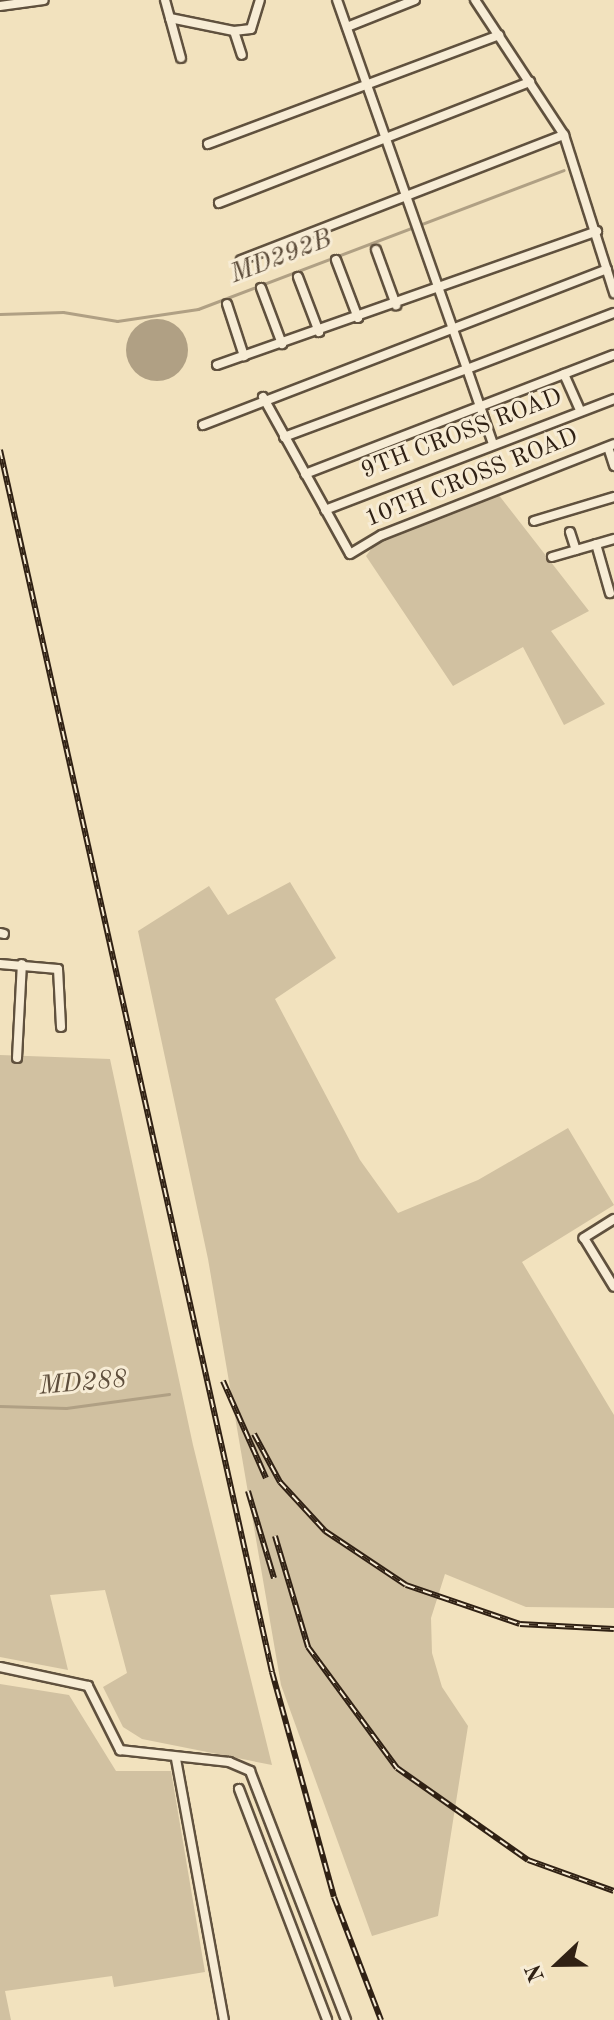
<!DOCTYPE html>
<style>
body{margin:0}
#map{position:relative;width:614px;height:2020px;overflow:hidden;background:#f2e2be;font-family:"Old Standard TT",serif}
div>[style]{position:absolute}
.green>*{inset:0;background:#d1c1a1}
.water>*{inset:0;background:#b0a084}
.round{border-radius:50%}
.stream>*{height:3px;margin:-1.5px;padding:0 1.5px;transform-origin:1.5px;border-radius:1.5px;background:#b0a084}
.roads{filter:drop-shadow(2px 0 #60513e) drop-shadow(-2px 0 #60513e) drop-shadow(0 2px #60513e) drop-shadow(0 -2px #60513e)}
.minor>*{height:8px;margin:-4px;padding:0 4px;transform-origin:4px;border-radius:4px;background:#f7ecd5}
.rail>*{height:6px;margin-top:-3px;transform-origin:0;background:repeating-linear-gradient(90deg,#f7ecd5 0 9px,#302114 0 18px);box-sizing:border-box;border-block:2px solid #302114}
span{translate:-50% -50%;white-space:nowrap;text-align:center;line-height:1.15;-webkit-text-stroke:6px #f7ecd5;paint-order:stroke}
.street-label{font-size:24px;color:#302114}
.water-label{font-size:26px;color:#5d4d3b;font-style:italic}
.north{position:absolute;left:518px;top:1924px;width:80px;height:80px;-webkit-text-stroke:6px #f7ecd5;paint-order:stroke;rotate:248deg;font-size:22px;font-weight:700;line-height:32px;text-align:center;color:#302114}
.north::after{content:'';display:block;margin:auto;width:28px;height:36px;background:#302114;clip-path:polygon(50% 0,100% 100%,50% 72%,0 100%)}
</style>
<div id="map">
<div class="green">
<i style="clip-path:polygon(498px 494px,589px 611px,551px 631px,605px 704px,564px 725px,523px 647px,453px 686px,366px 556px,377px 541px)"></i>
<i style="clip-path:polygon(290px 882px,336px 958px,275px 999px,360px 1160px,398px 1213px,478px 1180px,568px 1128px,614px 1205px,522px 1262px,614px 1415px,614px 1608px,526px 1607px,445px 1574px,431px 1618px,432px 1653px,442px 1687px,468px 1726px,438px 1916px,372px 1936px,281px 1685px,208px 1259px,138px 931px,209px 886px,228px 915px)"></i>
<i style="clip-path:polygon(0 1055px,110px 1059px,193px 1445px,272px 1765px,142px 1739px,123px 1727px,103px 1687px,127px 1673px,105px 1590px,50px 1595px,68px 1670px,0 1657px)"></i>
<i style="clip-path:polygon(0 1684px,69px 1695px,116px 1771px,171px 1771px,205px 1972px,114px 1987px,112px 1976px,5px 1991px,11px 2020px,0 2020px)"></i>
</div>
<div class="water">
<i class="round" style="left:126px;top:319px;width:62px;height:62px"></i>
</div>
<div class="stream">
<i style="left:0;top:314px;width:63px;rotate:-1.8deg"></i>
<i style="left:63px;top:312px;width:55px;rotate:9.5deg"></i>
<i style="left:117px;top:321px;width:82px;rotate:-8.4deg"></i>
<i style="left:198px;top:309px;width:391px;rotate:-20.8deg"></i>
<i style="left:0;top:1406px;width:66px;rotate:1.7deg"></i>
<i style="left:66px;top:1408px;width:104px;rotate:-7.7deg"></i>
</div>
<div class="roads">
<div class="minor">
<i style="left:165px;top:0;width:60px;rotate:74.6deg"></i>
<i style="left:475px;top:0;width:162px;rotate:56.6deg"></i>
<i style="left:564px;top:135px;width:166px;rotate:72.4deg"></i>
<i style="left:0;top:6px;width:44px;rotate:-7.8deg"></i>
<i style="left:170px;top:18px;width:65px;rotate:11.5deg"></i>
<i style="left:234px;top:31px;width:25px;rotate:72deg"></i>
<i style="left:347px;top:27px;width:73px;rotate:-21.7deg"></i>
<i style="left:234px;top:31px;width:17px;rotate:-7deg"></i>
<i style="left:251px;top:29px;width:30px;rotate:-73deg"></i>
<i style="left:208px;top:144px;width:311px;rotate:-20.5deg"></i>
<i style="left:219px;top:203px;width:334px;rotate:-21.3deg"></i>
<i style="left:376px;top:250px;width:59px;rotate:70deg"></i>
<i style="left:241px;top:260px;width:346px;rotate:-21.2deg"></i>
<i style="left:336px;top:260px;width:62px;rotate:69.2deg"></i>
<i style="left:298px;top:277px;width:59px;rotate:69.1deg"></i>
<i style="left:261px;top:288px;width:60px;rotate:69.4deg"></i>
<i style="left:227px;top:304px;width:55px;rotate:71.9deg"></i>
<i style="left:217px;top:365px;width:403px;rotate:-19.4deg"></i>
<i style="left:564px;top:374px;width:39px;rotate:66deg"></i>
<i style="left:263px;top:397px;width:179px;rotate:61deg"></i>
<i style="left:350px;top:554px;width:37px;rotate:-31deg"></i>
<i style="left:382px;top:535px;width:249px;rotate:-21.4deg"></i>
<i style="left:203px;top:425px;width:433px;rotate:-21.1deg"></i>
<i style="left:284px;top:437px;width:195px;rotate:-20.4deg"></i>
<i style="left:467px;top:369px;width:391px;rotate:-109.4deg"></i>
<i style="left:493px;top:444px;width:79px;rotate:-109.1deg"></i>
<i style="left:467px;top:369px;width:157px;rotate:-20.9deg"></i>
<i style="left:608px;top:447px;width:20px;rotate:72deg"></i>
<i style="left:305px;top:474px;width:331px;rotate:-21.1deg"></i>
<i style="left:325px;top:510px;width:310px;rotate:-21deg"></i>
<i style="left:534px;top:521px;width:84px;rotate:-16.7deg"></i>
<i style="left:570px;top:532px;width:19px;rotate:72deg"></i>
<i style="left:596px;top:544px;width:51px;rotate:74.1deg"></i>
<i style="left:552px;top:557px;width:65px;rotate:-16.2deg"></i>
<i style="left:0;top:933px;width:4px;rotate:14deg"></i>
<i style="left:0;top:964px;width:58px;rotate:4.9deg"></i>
<i style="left:58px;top:969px;width:58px;rotate:87deg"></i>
<i style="left:17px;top:1058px;width:94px;rotate:-87deg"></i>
<i style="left:614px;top:1219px;width:36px;rotate:148deg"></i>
<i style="left:584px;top:1238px;width:57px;rotate:58.5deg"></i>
<i style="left:0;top:1667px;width:90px;rotate:12.2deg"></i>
<i style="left:88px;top:1686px;width:72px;rotate:63.4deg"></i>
<i style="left:120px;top:1750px;width:110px;rotate:6.3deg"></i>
<i style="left:229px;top:1762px;width:23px;rotate:23deg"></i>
<i style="left:250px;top:1771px;width:267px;rotate:68.9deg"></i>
<i style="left:176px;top:1759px;width:265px;rotate:79.6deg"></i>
<i style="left:239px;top:1789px;width:247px;rotate:69.1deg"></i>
</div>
</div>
<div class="rail">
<i style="left:0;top:450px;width:1252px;rotate:77.45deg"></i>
<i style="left:272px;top:1672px;width:233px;rotate:74.6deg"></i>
<i style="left:334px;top:1897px;width:132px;rotate:69.1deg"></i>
<i style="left:223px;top:1381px;width:106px;rotate:66.1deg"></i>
<i style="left:254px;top:1434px;width:55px;rotate:61.6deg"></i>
<i style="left:280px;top:1482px;width:67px;rotate:47.4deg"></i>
<i style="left:325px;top:1531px;width:97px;rotate:33.7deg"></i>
<i style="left:406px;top:1585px;width:120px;rotate:18.9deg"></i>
<i style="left:520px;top:1624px;width:94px;rotate:3deg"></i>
<i style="left:248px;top:1491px;width:91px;rotate:73.4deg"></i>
<i style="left:275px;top:1536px;width:116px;rotate:73.4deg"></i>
<i style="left:308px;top:1647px;width:150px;rotate:53.7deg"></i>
<i style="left:397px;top:1768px;width:160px;rotate:35.1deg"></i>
<i style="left:528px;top:1860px;width:91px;rotate:19.8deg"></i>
</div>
<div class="street-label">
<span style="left:462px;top:435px;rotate:-21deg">9TH CROSS ROAD</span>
<span style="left:472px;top:479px;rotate:-22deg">10TH CROSS ROAD</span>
</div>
<div class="water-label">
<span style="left:281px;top:258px;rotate:-21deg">MD292B</span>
<span style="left:83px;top:1384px;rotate:-5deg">MD288</span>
</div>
<div class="north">N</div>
</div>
